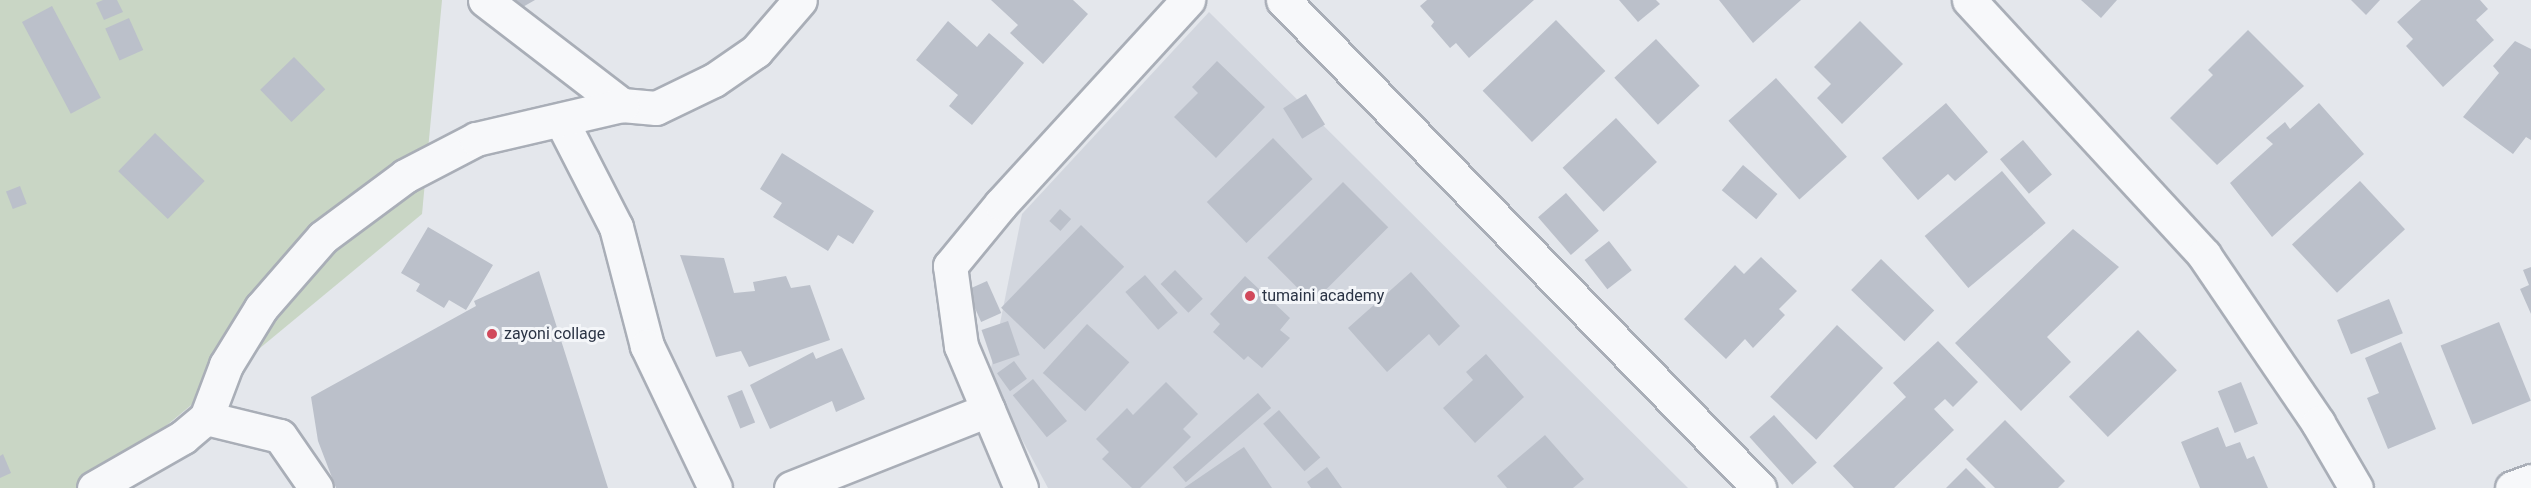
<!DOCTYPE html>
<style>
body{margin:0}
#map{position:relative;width:2531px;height:488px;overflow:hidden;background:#e4e7ec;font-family:Roboto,sans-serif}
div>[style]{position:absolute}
.built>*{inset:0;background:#d2d6de}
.green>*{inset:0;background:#c9d6c5}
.building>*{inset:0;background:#bbc0ca;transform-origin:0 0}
.roads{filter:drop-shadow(2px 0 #a9aeb7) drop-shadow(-2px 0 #a9aeb7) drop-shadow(0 2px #a9aeb7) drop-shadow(0 -2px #a9aeb7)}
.minor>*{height:33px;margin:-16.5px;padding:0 16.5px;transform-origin:16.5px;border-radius:16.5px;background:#f7f8fa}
.dots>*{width:16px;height:16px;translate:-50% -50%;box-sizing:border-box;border:3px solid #f4f6f9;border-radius:50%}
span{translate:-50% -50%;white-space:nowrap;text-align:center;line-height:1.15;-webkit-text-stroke:6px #f4f6f9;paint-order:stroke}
.poi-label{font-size:16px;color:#2b3445}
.left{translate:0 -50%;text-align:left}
</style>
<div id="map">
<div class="built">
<i style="clip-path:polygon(1209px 12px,1688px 488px,1048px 488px,989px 378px,1022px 214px)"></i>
</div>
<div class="green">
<i style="clip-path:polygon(0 0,442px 0,422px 214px,91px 488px,0 488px)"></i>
</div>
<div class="building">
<i style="clip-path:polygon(103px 0,117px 0,123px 12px,104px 20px,96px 3px)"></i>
<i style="clip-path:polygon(507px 0,535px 0,514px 12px)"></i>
<i style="clip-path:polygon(991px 0,1073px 0,1088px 14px,1043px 64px,1010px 33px,1018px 25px)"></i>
<i style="clip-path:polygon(1427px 0,1534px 0,1469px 58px,1456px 43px,1450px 48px,1431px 26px,1434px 22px,1420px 6px)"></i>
<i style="clip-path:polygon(1619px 0,1656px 0,1660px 4px,1638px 22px)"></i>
<i style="clip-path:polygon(1719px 0,1801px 0,1753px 43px)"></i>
<i style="clip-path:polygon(2081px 0,2117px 0,2101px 18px)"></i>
<i style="clip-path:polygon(2351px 0,2380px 0,2366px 15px)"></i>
<i style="clip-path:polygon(2421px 0,2480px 0,2488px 9px,2476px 20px,2494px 40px,2443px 87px,2406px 46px,2413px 39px,2397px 22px)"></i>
<i style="left:52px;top:6px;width:104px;height:34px;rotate:62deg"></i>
<i style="left:129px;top:18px;width:35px;height:26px;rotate:66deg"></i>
<i style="left:1556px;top:20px;width:71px;height:102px;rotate:46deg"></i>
<i style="clip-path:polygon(948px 21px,977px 47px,989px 33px,1024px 63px,972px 125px,949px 106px,958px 95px,916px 60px)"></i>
<i style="clip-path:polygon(1860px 21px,1903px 64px,1842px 124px,1817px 98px,1831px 84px,1814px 67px)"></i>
<i style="clip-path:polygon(2248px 30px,2304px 86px,2217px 165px,2170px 118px,2213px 75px,2208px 70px)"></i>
<i style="left:1656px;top:39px;width:64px;height:57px;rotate:47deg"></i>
<i style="clip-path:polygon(2515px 41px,2531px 49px,2531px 140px,2526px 137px,2513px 154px,2463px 117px,2499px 73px,2493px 66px)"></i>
<i style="left:294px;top:57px;width:45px;height:47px;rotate:46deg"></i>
<i style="clip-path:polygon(1217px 61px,1265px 107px,1216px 158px,1174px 117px,1198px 93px,1192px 87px)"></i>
<i style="left:1776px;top:78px;width:106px;height:64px;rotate:48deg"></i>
<i style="left:1306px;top:94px;width:36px;height:27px;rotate:58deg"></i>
<i style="clip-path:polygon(1946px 103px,1988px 152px,1955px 181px,1948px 174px,1918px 200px,1882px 158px)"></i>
<i style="clip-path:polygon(2319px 103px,2364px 154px,2272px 237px,2230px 183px,2273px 144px,2266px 138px,2285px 122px,2290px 129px)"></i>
<i style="left:1616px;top:118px;width:60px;height:73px;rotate:47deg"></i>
<i style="left:155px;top:133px;width:69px;height:53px;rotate:44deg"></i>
<i style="left:1273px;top:138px;width:57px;height:92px;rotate:46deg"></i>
<i style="left:2023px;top:140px;width:45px;height:30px;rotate:50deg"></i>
<i style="clip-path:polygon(782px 153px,874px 211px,853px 244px,838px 235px,828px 251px,773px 217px,782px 203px,760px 189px)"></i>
<i style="left:1743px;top:165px;width:45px;height:33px;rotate:40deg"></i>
<i style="left:2002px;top:171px;width:68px;height:101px;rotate:50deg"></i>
<i style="left:2360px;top:181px;width:66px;height:93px;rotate:47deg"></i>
<i style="left:1343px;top:182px;width:64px;height:107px;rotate:45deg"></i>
<i style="left:20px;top:186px;width:19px;height:15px;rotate:69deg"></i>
<i style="left:1566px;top:193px;width:50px;height:37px;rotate:49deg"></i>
<i style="left:1060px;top:209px;width:15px;height:16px;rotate:42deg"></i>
<i style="left:1081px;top:225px;width:60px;height:115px;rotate:44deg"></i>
<i style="clip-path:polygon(428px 227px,493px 265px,466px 310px,449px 300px,444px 308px,416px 291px,420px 284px,401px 273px)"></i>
<i style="clip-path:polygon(2073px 229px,2119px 267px,2047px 337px,2071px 362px,2021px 411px,1955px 343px)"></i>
<i style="left:1609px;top:241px;width:37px;height:31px;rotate:52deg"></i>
<i style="clip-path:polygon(680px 255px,724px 258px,734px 293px,755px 291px,753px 282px,786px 276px,791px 288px,810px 285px,830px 340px,749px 367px,741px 351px,716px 357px)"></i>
<i style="clip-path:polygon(1761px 257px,1797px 291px,1779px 309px,1785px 315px,1753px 348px,1745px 339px,1726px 359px,1684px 319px,1735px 265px,1744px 274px)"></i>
<i style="left:1881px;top:259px;width:74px;height:43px;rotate:44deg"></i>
<i style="clip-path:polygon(2531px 267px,2531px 314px,2520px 289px,2529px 285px,2523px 270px)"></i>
<i style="left:1175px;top:270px;width:40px;height:20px;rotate:46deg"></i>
<i style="clip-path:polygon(539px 271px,608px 488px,336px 488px,318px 441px,311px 397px,476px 306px,474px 301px)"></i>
<i style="clip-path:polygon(1411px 272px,1460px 326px,1439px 346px,1429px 334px,1387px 372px,1348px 328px)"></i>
<i style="left:1145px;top:275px;width:50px;height:26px;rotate:49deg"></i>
<i style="clip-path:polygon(1245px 276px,1290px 318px,1280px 330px,1290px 338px,1262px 368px,1248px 356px,1244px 360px,1213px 332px,1220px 324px,1210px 314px)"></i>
<i style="left:987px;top:281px;width:35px;height:22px;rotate:66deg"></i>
<i style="left:2389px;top:299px;width:37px;height:56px;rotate:68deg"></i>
<i style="left:1008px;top:321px;width:36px;height:28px;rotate:71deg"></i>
<i style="left:2499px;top:322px;width:85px;height:63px;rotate:68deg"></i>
<i style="left:1087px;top:324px;width:57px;height:66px;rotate:42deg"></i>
<i style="left:1837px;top:325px;width:63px;height:98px;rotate:43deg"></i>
<i style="left:2138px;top:330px;width:56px;height:96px;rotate:46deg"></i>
<i style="clip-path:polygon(1938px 341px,1978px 382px,1953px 407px,1945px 399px,1934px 409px,1954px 430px,1894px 488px,1854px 488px,1833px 466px,1906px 397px,1893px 383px)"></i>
<i style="clip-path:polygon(2401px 342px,2436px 429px,2388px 449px,2367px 398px,2379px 393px,2365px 358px)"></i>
<i style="clip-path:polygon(842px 348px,865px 399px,836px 412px,832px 401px,770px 429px,750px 385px,813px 352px,816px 359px)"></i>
<i style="clip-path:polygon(1486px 354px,1524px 397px,1475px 443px,1443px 408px,1473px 380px,1466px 372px)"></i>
<i style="left:1014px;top:361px;width:22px;height:21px;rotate:54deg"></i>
<i style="left:1033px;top:379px;width:54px;height:26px;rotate:51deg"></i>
<i style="clip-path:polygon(1166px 382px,1198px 414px,1183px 429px,1191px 437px,1140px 488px,1132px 488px,1102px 459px,1109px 452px,1096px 439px,1127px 408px,1133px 415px)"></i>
<i style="left:2241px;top:382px;width:45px;height:25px;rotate:68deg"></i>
<i style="left:742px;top:390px;width:35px;height:16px;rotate:68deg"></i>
<i style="left:1258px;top:393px;width:20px;height:113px;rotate:49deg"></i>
<i style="left:1279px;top:410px;width:63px;height:21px;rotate:49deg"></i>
<i style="left:1774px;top:415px;width:64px;height:33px;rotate:48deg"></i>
<i style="clip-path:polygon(2005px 420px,2065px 481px,2058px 488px,1995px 488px,1966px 459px)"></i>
<i style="clip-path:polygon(2218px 427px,2226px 447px,2240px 442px,2247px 459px,2254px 456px,2268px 488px,2200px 488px,2181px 442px)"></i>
<i style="clip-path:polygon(1545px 435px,1584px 479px,1573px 488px,1507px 488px,1497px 476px)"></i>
<i style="clip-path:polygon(1244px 447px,1272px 488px,1184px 488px)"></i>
<i style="clip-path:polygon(3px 454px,11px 473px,0 478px,0 456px)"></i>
<i style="clip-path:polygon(1327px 467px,1342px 488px,1311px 488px,1307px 482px)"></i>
<i style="clip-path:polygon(1966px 468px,1986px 488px,1946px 488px)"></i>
</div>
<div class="roads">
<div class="minor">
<i style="left:485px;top:0;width:173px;rotate:37.5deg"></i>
<i style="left:622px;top:105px;width:34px;rotate:5deg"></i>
<i style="left:656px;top:108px;width:64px;rotate:-25.8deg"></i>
<i style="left:714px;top:80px;width:51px;rotate:-34.6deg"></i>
<i style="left:756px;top:51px;width:67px;rotate:-49.2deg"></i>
<i style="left:1283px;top:0;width:682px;rotate:45.71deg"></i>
<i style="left:1969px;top:0;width:347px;rotate:47.3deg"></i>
<i style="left:2204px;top:255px;width:203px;rotate:55.8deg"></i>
<i style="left:2318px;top:423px;width:75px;rotate:59.7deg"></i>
<i style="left:561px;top:120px;width:120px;rotate:62.8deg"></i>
<i style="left:616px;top:227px;width:123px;rotate:75.4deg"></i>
<i style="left:647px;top:346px;width:157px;rotate:64.4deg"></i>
<i style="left:206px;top:418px;width:76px;rotate:13.7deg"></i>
<i style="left:280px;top:436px;width:63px;rotate:55.3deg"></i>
<i style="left:94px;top:488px;width:103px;rotate:-29.8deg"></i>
<i style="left:183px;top:437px;width:30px;rotate:-40deg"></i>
<i style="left:206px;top:418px;width:57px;rotate:-69.3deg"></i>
<i style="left:226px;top:365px;width:67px;rotate:-58.4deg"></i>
<i style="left:261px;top:308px;width:94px;rotate:-48.9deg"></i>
<i style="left:323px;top:237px;width:102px;rotate:-36.6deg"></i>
<i style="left:405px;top:176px;width:80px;rotate:-27.5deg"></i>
<i style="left:476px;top:139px;width:150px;rotate:-13.1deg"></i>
<i style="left:791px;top:488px;width:212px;rotate:-21.6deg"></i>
<i style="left:1021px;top:488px;width:154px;rotate:-112.9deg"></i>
<i style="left:961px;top:346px;width:81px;rotate:-97.8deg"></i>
<i style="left:950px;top:266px;width:80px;rotate:-50.6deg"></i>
<i style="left:1001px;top:204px;width:277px;rotate:-47.5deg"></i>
<i style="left:2512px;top:488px;width:20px;rotate:-20deg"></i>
</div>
</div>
<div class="dots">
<i style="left:1250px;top:296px;background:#d1495b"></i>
<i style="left:492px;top:334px;background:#d1495b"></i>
</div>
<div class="poi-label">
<span class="left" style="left:1262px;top:296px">tumaini academy</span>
<span class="left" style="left:504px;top:334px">zayoni collage</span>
</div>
</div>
